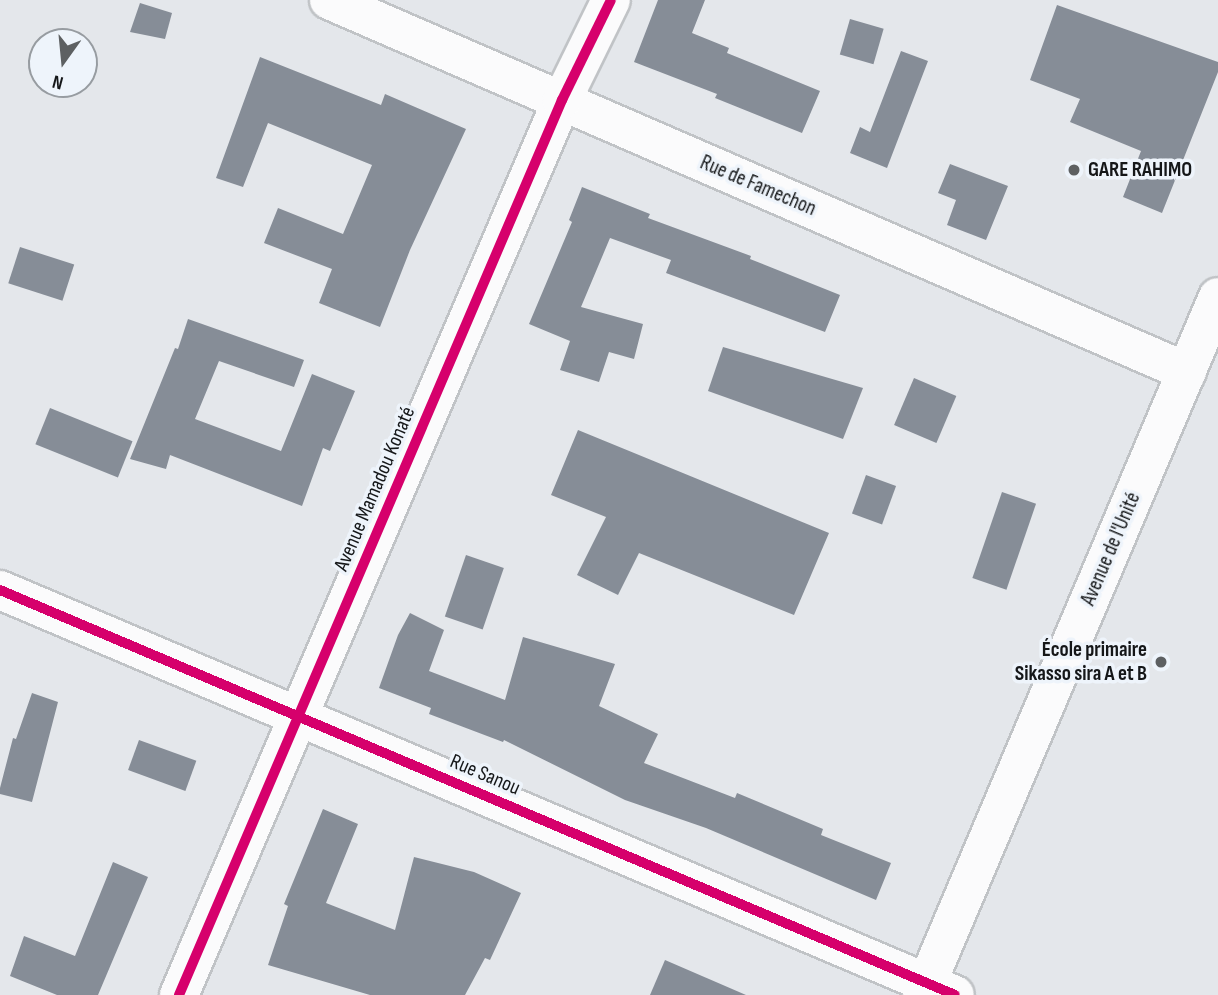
<!DOCTYPE html>
<meta charset="utf-8">
<style>
body{margin:0}
#map{position:relative;width:1218px;height:995px;overflow:hidden;background:#e4e7eb;font-family:"Sofia Sans Condensed",sans-serif}
div>[style]{position:absolute}
.building>*{inset:0;background:#868d97;transform-origin:0 0}
.roads{filter:drop-shadow(2px 0 #c0c3c6) drop-shadow(-2px 0 #c0c3c6) drop-shadow(0 2px #c0c3c6) drop-shadow(0 -2px #c0c3c6)}
.street>*{height:38px;margin:-19px;padding:0 19px;transform-origin:19px;border-radius:19px;background:#fbfbfc}
.secondary>*{height:38px;margin:-19px;padding:0 19px;transform-origin:19px;border-radius:19px;background:#fbfbfc}
.cycleway>*{height:10px;margin:-5px;padding:0 5px;transform-origin:5px;border-radius:5px;background:#d6006c}
.dots>*{width:19px;height:19px;translate:-50% -50%;box-sizing:border-box;border:4px solid #eef4fb;border-radius:50%}
span{translate:-50% -50%;white-space:nowrap;text-align:center;line-height:1.15;-webkit-text-stroke:7px #eef4fb;paint-order:stroke}
.poi-label{font-size:21px;color:#151719;font-weight:700}
.left{translate:0 -50%;text-align:left}
.right{translate:-100% -50%;text-align:right}
.street-label{font-size:21px;color:#151719}
.north{position:absolute;left:28px;top:28px;width:70px;height:70px;box-sizing:border-box;background:#eef4fb;border:2px solid #979ca1;border-radius:50%;rotate:195deg;font-size:19px;font-weight:700;line-height:28px;text-align:center;color:#151719}
.north::after{content:'';display:block;margin:auto;width:24px;height:32px;background:#5d6062;clip-path:polygon(50% 0,100% 100%,50% 72%,0 100%)}
</style>
<div id="map">
<div class="building">
<i style="clip-path:polygon(658px 0,705px 0,692px 33px,729px 48px,727px 53px,820px 91px,802px 133px,715px 98px,717px 94px,634px 62px)"></i>
<i style="clip-path:polygon(140px 3px,172px 13px,165px 39px,130px 32px)"></i>
<i style="clip-path:polygon(1057px 5px,1218px 62px,1218px 72px,1162px 213px,1123px 197px,1141px 151px,1070px 122px,1080px 99px,1030px 80px)"></i>
<i style="left:850px;top:19px;width:35px;height:37px;rotate:16deg"></i>
<i style="clip-path:polygon(901px 51px,928px 61px,887px 168px,850px 153px,860px 127px,870px 132px)"></i>
<i style="clip-path:polygon(260px 57px,381px 105px,385px 94px,466px 129px,410px 250px,380px 327px,319px 303px,332px 269px,264px 243px,278px 208px,343px 234px,372px 165px,268px 123px,243px 187px,216px 178px)"></i>
<i style="clip-path:polygon(950px 164px,1008px 186px,986px 240px,947px 225px,956px 200px,938px 193px)"></i>
<i style="clip-path:polygon(582px 187px,650px 214px,648px 218px,751px 256px,750px 259px,840px 295px,825px 332px,666px 273px,671px 260px,610px 238px,581px 307px,643px 324px,634px 359px,609px 352px,599px 382px,560px 370px,570px 341px,529px 324px,572px 222px,569px 220px)"></i>
<i style="left:20px;top:247px;width:57px;height:38px;rotate:18deg"></i>
<i style="clip-path:polygon(188px 319px,304px 360px,294px 387px,219px 361px,195px 419px,281px 451px,312px 374px,355px 391px,330px 451px,323px 448px,302px 506px,170px 455px,166px 469px,130px 459px,175px 348px,178px 349px)"></i>
<i style="clip-path:polygon(723px 347px,863px 388px,843px 439px,708px 391px)"></i>
<i style="left:914px;top:378px;width:46px;height:51px;rotate:23deg"></i>
<i style="left:50px;top:408px;width:89px;height:39px;rotate:22deg"></i>
<i style="clip-path:polygon(578px 430px,829px 533px,794px 615px,639px 553px,618px 595px,577px 575px,606px 517px,551px 495px)"></i>
<i style="left:866px;top:475px;width:32px;height:41px;rotate:20deg"></i>
<i style="left:1002px;top:492px;width:36px;height:91px;rotate:19deg"></i>
<i style="left:466px;top:555px;width:40px;height:65px;rotate:19deg"></i>
<i style="clip-path:polygon(410px 613px,444px 630px,429px 671px,505px 700px,523px 637px,615px 664px,599px 706px,658px 734px,644px 763px,735px 798px,737px 793px,823px 829px,821px 835px,891px 863px,876px 900px,706px 828px,625px 800px,504px 740px,503px 742px,429px 714px,431px 708px,379px 688px,398px 635px)"></i>
<i style="clip-path:polygon(32px 693px,58px 702px,32px 802px,0 794px,0 788px,13px 738px,16px 739px)"></i>
<i style="left:139px;top:740px;width:61px;height:32px;rotate:20deg"></i>
<i style="clip-path:polygon(323px 809px,358px 824px,326px 903px,395px 930px,414px 857px,474px 872px,521px 893px,490px 960px,485px 958px,465px 995px,370px 995px,268px 965px,288px 906px,284px 904px)"></i>
<i style="clip-path:polygon(113px 862px,148px 877px,98px 995px,57px 995px,10px 976px,24px 936px,75px 956px)"></i>
<i style="clip-path:polygon(665px 960px,746px 995px,650px 995px)"></i>
</div>
<div class="roads">
<div class="street">
<i style="left:329px;top:0;width:935px;rotate:23.44deg"></i>
<i style="left:0;top:590px;width:1037px;rotate:22.98deg"></i>
<i style="left:179px;top:995px;width:974px;rotate:-66.83deg"></i>
<i style="left:562px;top:100px;width:111px;rotate:-63.9deg"></i>
</div>
<div class="secondary">
<i style="left:922px;top:995px;width:758px;rotate:-67.02deg"></i>
</div>
</div>
<div class="cycleway">
<i style="left:0;top:590px;width:1037px;rotate:22.98deg"></i>
<i style="left:179px;top:995px;width:974px;rotate:-66.83deg"></i>
<i style="left:562px;top:100px;width:111px;rotate:-63.9deg"></i>
</div>
<div class="dots">
<i style="left:1074px;top:170px;background:#5d6062"></i>
<i style="left:1161px;top:662px;background:#5d6062"></i>
</div>
<div class="poi-label">
<span class="left" style="left:1088px;top:170px">GARE RAHIMO</span>
<span class="right" style="left:1147px;top:662px">École primaire<br>Sikasso sira A et B</span>
</div>
<div class="street-label">
<span style="left:758px;top:186px;rotate:23deg">Rue de Famechon</span>
<span style="left:375px;top:489px;rotate:-67deg">Avenue Mamadou Konaté</span>
<span style="left:1111px;top:549px;rotate:-67deg">Avenue de l'Unité</span>
<span style="left:485px;top:775px;rotate:23deg">Rue Sanou</span>
</div>
<div class="north">N</div>
</div>
